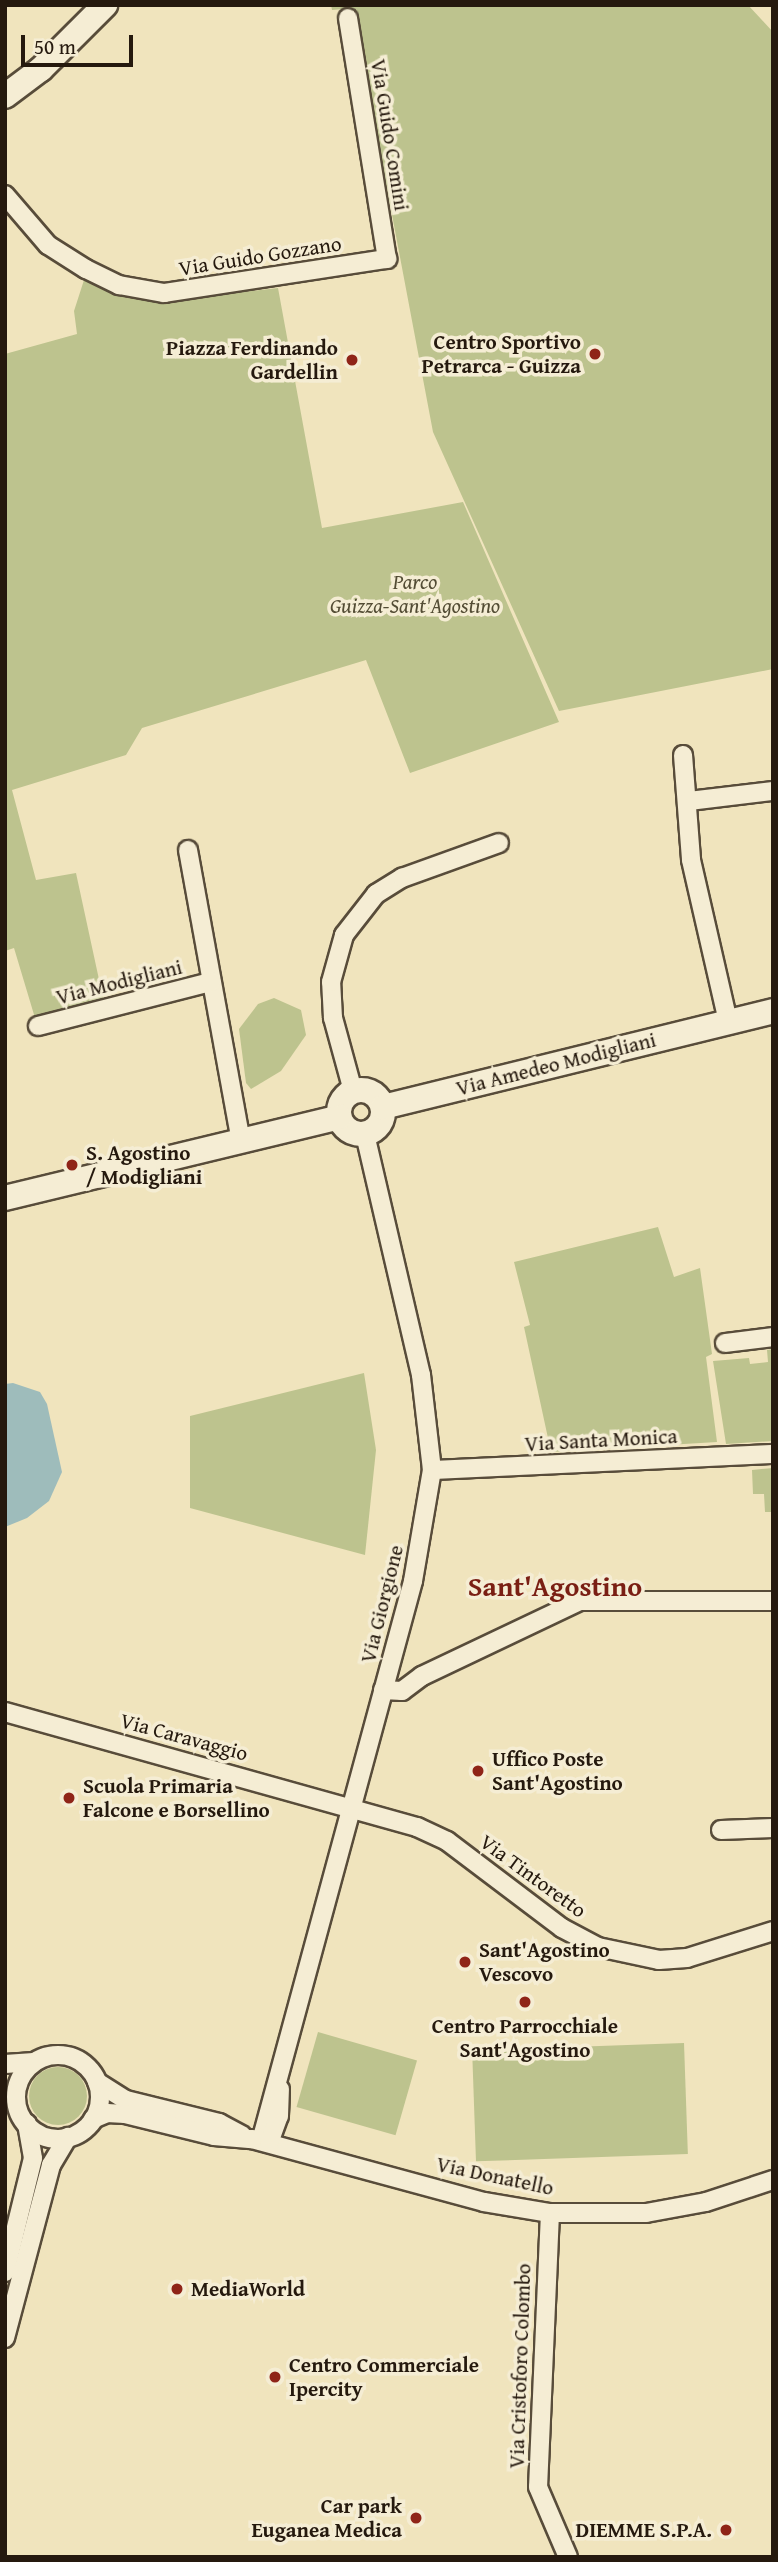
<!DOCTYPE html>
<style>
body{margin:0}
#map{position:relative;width:778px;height:2562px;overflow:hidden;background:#f0e4bd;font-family:"Gentium Book Plus",serif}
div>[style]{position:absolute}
.green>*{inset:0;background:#bdc38e;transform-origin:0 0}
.round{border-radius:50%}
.water>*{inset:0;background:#9ebcbb}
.roads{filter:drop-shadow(2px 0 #584c3a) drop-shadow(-2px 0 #584c3a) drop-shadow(0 2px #584c3a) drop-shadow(0 -2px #584c3a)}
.street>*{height:18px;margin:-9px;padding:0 9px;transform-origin:9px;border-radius:9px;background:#f5edd4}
.street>.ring{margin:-9px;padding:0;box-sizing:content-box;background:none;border:18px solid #f5edd4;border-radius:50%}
.secondary>*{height:24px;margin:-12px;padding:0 12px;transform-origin:12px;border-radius:12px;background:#f5edd4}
.secondary>.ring{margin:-12px;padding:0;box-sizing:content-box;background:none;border:24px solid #f5edd4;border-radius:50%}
.dots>*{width:19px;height:19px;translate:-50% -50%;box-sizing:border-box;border:4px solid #f5edd4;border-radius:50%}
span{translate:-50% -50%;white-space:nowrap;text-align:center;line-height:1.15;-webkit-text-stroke:7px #f5edd4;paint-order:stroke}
.street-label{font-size:21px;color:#25190e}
.poi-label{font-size:21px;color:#25190e;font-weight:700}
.right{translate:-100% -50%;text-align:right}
.left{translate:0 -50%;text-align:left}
.park-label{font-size:21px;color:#534c34;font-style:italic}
.district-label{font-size:28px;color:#7a1f14;font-weight:700}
.frame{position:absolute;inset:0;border:7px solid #25190e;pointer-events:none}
.scale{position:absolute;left:21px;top:35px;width:112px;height:32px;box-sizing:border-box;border:4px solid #25190e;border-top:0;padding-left:9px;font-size:21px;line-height:24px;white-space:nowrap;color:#25190e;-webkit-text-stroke:5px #f5edd4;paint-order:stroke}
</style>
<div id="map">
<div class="green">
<i style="clip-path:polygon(331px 5px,748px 5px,773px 32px,773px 669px,559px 711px,433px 432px,353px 8px,332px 10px)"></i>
<i style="clip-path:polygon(84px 280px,121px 296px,160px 302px,278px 288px,322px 528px,463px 502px,559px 722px,410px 773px,366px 660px,142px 728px,126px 755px,12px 790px,36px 880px,76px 873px,103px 998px,35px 1018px,14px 948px,5px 951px,5px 354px,77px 334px,74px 311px)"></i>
<i style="clip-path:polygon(274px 998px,301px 1010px,306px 1035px,281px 1071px,251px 1089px,246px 1083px,239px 1029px,258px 1004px)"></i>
<i style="clip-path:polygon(658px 1227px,674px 1277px,700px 1268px,712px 1354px,706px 1357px,717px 1442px,551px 1452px,524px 1327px,530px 1325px,514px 1262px)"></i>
<i style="clip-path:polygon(773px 1349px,773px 1441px,726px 1444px,713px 1361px,749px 1358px,750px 1364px,768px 1362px,767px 1350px)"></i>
<i style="clip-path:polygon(364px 1373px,376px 1450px,365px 1555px,190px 1508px,190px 1416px)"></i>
<i style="clip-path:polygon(773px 1468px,773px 1512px,765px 1512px,764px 1494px,753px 1494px,752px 1470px)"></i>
<i style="left:318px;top:2032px;width:103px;height:78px;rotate:16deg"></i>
<i style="left:684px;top:2043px;width:111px;height:212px;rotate:88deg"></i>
<i class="round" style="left:29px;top:2067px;width:58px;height:58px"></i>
</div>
<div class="water">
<i style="clip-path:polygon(13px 1383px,40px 1392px,47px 1404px,62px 1472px,49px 1501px,27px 1518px,5px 1527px,5px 1384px)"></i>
</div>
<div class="roads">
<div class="street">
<i style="left:5px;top:195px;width:66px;rotate:49.3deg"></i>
<i style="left:48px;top:245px;width:45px;rotate:32.3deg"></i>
<i style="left:86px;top:269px;width:37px;rotate:26deg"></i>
<i style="left:119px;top:285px;width:46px;rotate:10.1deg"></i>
<i style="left:164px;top:293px;width:226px;rotate:-8.7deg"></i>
<i style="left:387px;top:259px;width:244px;rotate:-99.2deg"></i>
<i style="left:683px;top:755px;width:105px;rotate:85.6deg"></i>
<i style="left:691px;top:860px;width:165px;rotate:77.1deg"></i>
<i style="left:689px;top:801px;width:85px;rotate:-6.8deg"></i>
<i style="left:188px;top:850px;width:296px;rotate:79.7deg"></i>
<i style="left:38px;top:1026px;width:179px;rotate:-14.3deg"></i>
<i style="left:353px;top:1091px;width:76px;rotate:-105.3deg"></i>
<i style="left:333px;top:1018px;width:36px;rotate:-93deg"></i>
<i style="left:331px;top:982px;width:49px;rotate:-74.5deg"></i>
<i style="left:344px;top:935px;width:52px;rotate:-52deg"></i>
<i style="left:376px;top:894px;width:31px;rotate:-32deg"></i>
<i style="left:402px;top:878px;width:103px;rotate:-19.8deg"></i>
<i style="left:725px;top:1343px;width:48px;rotate:-7.1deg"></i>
<i style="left:432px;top:1470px;width:341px;rotate:-2.7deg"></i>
<i style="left:383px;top:1690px;width:19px;rotate:3deg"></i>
<i style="left:402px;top:1691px;width:25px;rotate:-37deg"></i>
<i style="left:422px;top:1676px;width:175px;rotate:-25.4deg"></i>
<i style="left:580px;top:1601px;width:193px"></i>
<i style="left:5px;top:1712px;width:428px;rotate:15.6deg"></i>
<i style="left:417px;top:1827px;width:33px;rotate:25deg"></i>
<i style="left:447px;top:1841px;width:144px;rotate:37.1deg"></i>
<i style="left:562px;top:1928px;width:41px;rotate:27.8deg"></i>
<i style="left:598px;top:1947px;width:62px;rotate:12deg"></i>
<i style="left:659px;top:1960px;width:28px;rotate:-4deg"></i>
<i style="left:687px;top:1958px;width:90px;rotate:-17.4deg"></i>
<i style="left:721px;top:1830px;width:52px;rotate:-2.2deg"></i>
<i class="ring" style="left:16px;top:2055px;width:66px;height:66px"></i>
<i style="left:5px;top:2064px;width:29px;rotate:-4deg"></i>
<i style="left:97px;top:2082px;width:34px;rotate:32deg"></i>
<i style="left:126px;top:2100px;width:96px;rotate:13.9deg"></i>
<i style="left:219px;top:2123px;width:26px;rotate:28deg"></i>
<i style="left:93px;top:2119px;width:15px;rotate:-23deg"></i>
<i style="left:107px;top:2113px;width:18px;rotate:3deg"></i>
<i style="left:125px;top:2114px;width:92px;rotate:13.9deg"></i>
<i style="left:214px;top:2136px;width:38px;rotate:5deg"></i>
<i style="left:252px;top:2139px;width:240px;rotate:15.2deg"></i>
<i style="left:484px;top:2202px;width:67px;rotate:9.5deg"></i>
<i style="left:550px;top:2213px;width:96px"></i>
<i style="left:646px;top:2213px;width:61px;rotate:-10.4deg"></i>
<i style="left:706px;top:2202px;width:71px;rotate:-18.2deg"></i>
<i style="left:261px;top:2141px;width:580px;rotate:-74.81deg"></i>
<i style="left:413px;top:1581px;width:113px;rotate:-80.3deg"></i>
<i style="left:432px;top:1470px;width:96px;rotate:-96.6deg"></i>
<i style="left:421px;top:1375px;width:246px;rotate:-103.1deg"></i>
<i style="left:269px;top:2143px;width:29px;rotate:-70deg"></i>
<i style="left:279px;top:2116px;width:27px;rotate:-88deg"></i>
<i style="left:550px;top:2213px;width:274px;rotate:92.5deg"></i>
<i style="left:538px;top:2487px;width:76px;rotate:66.8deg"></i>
<i style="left:5px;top:2272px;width:117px;rotate:-76.2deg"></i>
<i style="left:33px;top:2158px;width:35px;rotate:-100deg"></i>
<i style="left:5px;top:2338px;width:179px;rotate:-75.1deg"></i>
<i style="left:51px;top:2165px;width:33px;rotate:-59deg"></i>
</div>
<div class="secondary">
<i style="left:5px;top:96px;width:45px;rotate:-36.9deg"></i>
<i style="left:41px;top:69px;width:91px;rotate:-45deg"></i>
<i class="ring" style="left:339px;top:1090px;width:20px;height:20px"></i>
<i style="left:383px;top:1107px;width:402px;rotate:-13.8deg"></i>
<i style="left:5px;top:1198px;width:344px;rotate:-13.6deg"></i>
</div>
</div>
<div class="dots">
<i style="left:595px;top:354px;background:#8f2418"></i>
<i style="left:352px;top:360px;background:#8f2418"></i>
<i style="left:72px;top:1165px;background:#8f2418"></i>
<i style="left:478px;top:1771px;background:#8f2418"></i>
<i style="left:69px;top:1798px;background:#8f2418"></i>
<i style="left:465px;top:1962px;background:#8f2418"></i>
<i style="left:525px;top:2002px;background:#8f2418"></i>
<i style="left:177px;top:2289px;background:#8f2418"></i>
<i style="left:275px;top:2377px;background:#8f2418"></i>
<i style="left:416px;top:2518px;background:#8f2418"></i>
<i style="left:726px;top:2530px;background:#8f2418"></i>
</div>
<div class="street-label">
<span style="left:390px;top:135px;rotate:81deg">Via Guido Comini</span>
<span style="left:260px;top:256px;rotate:-9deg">Via Guido Gozzano</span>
<span style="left:119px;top:982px;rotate:-14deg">Via Modigliani</span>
<span style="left:556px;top:1064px;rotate:-14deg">Via Amedeo Modigliani</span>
<span style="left:601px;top:1440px;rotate:-3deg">Via Santa Monica</span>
<span style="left:382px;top:1604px;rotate:-76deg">Via Giorgione</span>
<span style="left:184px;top:1737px;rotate:15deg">Via Caravaggio</span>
<span style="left:533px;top:1876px;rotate:36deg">Via Tintoretto</span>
<span style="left:495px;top:2176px;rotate:12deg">Via Donatello</span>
<span style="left:520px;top:2366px;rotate:-88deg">Via Cristoforo Colombo</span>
</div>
<div class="poi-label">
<span class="right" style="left:581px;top:354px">Centro Sportivo<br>Petrarca - Guizza</span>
<span class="right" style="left:338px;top:360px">Piazza Ferdinando<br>Gardellin</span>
<span class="left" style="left:86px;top:1165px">S. Agostino<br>/ Modigliani</span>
<span class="left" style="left:492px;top:1771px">Uffico Poste<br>Sant'Agostino</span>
<span class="left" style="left:83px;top:1798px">Scuola Primaria<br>Falcone e Borsellino</span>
<span class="left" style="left:479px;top:1962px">Sant'Agostino<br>Vescovo</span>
<span style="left:525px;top:2038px">Centro Parrocchiale<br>Sant'Agostino</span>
<span class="left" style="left:191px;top:2289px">MediaWorld</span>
<span class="left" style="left:289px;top:2377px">Centro Commerciale<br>Ipercity</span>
<span class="right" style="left:402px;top:2518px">Car park<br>Euganea Medica</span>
<span class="right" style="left:712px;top:2530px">DIEMME S.P.A.</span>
</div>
<div class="park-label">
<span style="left:415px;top:594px">Parco<br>Guizza-Sant'Agostino</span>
</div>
<div class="district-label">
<span style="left:555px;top:1586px">Sant'Agostino</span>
</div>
<div class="frame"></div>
<div class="scale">50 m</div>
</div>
